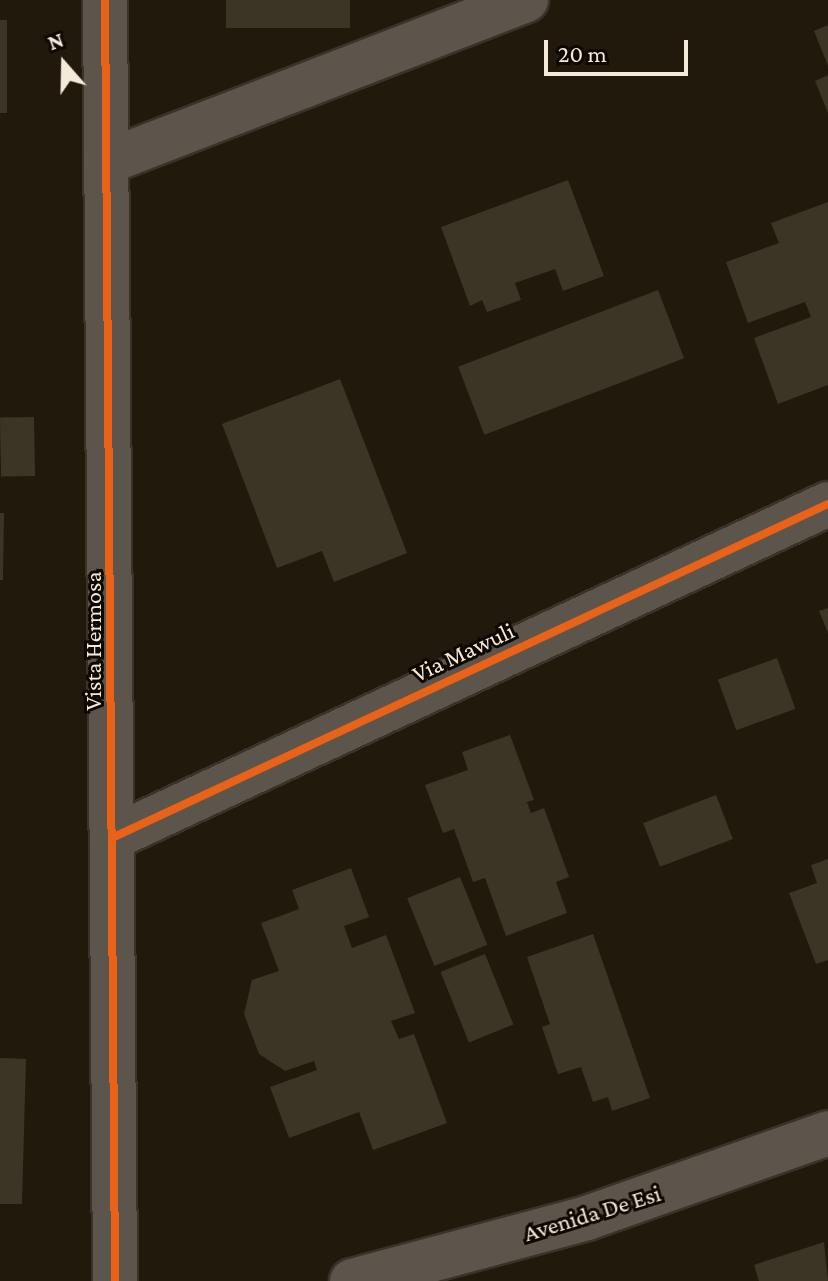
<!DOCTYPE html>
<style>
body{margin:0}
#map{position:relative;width:828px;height:1281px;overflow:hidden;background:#21190b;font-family:"Crimson Pro",serif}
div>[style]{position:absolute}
.building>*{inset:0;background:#3c3526;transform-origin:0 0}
.roads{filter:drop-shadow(2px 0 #39332a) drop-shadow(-2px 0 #39332a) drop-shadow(0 2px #39332a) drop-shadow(0 -2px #39332a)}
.minor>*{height:44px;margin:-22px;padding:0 22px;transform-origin:22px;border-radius:22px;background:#5c554b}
.cycleway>*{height:8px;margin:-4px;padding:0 4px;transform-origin:4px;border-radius:4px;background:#ea6118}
span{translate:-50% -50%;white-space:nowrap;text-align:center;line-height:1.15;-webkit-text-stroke:6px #0e0801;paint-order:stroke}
.street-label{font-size:24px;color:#f3eada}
.north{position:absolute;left:24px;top:24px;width:80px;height:80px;-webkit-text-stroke:6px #0e0801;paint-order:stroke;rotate:340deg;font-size:22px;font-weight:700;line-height:32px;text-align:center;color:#f3eada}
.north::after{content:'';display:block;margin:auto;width:28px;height:36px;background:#f3eada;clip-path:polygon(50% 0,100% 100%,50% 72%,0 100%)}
.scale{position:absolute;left:544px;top:40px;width:144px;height:36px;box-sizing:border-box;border:4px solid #f3eada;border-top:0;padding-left:10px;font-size:24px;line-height:28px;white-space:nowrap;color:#f3eada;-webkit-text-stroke:6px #0e0801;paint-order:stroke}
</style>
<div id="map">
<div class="building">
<i style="left:226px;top:0;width:124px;height:28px"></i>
<i style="left:0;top:20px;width:7px;height:93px"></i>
<i style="clip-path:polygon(828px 25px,828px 66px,814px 31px)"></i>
<i style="clip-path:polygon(828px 75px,828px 113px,815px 81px)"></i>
<i style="clip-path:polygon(568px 180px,604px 276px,563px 291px,555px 269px,515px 283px,521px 300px,487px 312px,482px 300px,470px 306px,441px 227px)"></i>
<i style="clip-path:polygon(828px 202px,828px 385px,778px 404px,754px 338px,811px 317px,805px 302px,748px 323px,726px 262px,779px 243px,771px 223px)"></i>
<i style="left:658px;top:290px;width:73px;height:214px;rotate:69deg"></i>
<i style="clip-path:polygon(340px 379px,407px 553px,334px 582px,322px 551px,277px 568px,222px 424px)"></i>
<i style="left:34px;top:417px;width:59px;height:34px;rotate:89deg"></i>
<i style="clip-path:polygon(0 513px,4px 513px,3px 580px,0 580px)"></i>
<i style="clip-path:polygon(828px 608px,828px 633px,819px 611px)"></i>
<i style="left:777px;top:658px;width:54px;height:63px;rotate:70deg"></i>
<i style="clip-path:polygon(510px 735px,534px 800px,527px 802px,531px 813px,544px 808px,569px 877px,556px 882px,567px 913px,506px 936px,485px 878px,473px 882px,454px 829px,443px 833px,425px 785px,468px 770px,462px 752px)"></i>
<i style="left:716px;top:795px;width:47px;height:78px;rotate:69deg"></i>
<i style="clip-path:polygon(828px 859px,828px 960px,816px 964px,789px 893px,817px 883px,811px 865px)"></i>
<i style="clip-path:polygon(351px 868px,369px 917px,344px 926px,352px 948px,386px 935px,415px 1013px,391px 1021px,399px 1039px,414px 1034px,447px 1123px,373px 1150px,359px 1112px,289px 1138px,270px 1087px,317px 1070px,314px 1061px,285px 1071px,259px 1054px,244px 1014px,252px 980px,279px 971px,261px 923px,299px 909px,292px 890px)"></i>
<i style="left:460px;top:877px;width:73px;height:57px;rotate:68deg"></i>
<i style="clip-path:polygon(593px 934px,650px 1098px,612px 1111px,608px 1097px,593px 1102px,581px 1067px,558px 1074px,542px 1027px,550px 1024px,527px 957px)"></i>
<i style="left:485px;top:954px;width:76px;height:48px;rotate:68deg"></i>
<i style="clip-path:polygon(0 1058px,26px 1059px,22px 1204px,0 1204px)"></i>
<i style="clip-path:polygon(824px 1242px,828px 1281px,759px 1281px,754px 1265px)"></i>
</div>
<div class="roads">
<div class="minor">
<i style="left:105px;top:0;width:1281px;rotate:89.55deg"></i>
<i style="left:109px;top:161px;width:447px;rotate:-21.1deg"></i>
<i style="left:114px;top:837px;width:788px;rotate:-25deg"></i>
<i style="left:352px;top:1281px;width:243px;rotate:-15deg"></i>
<i style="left:587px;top:1218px;width:256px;rotate:-19.4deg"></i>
</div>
</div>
<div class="cycleway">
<i style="left:105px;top:0;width:1281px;rotate:89.55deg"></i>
<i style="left:114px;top:837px;width:788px;rotate:-25deg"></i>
</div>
<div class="street-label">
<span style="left:93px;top:641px;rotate:-90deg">Vista Hermosa</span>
<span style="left:463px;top:652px;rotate:-25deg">Via Mawuli</span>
<span style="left:592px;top:1213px;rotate:-17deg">Avenida De Esi</span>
</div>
<div class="north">N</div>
<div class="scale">20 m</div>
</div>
